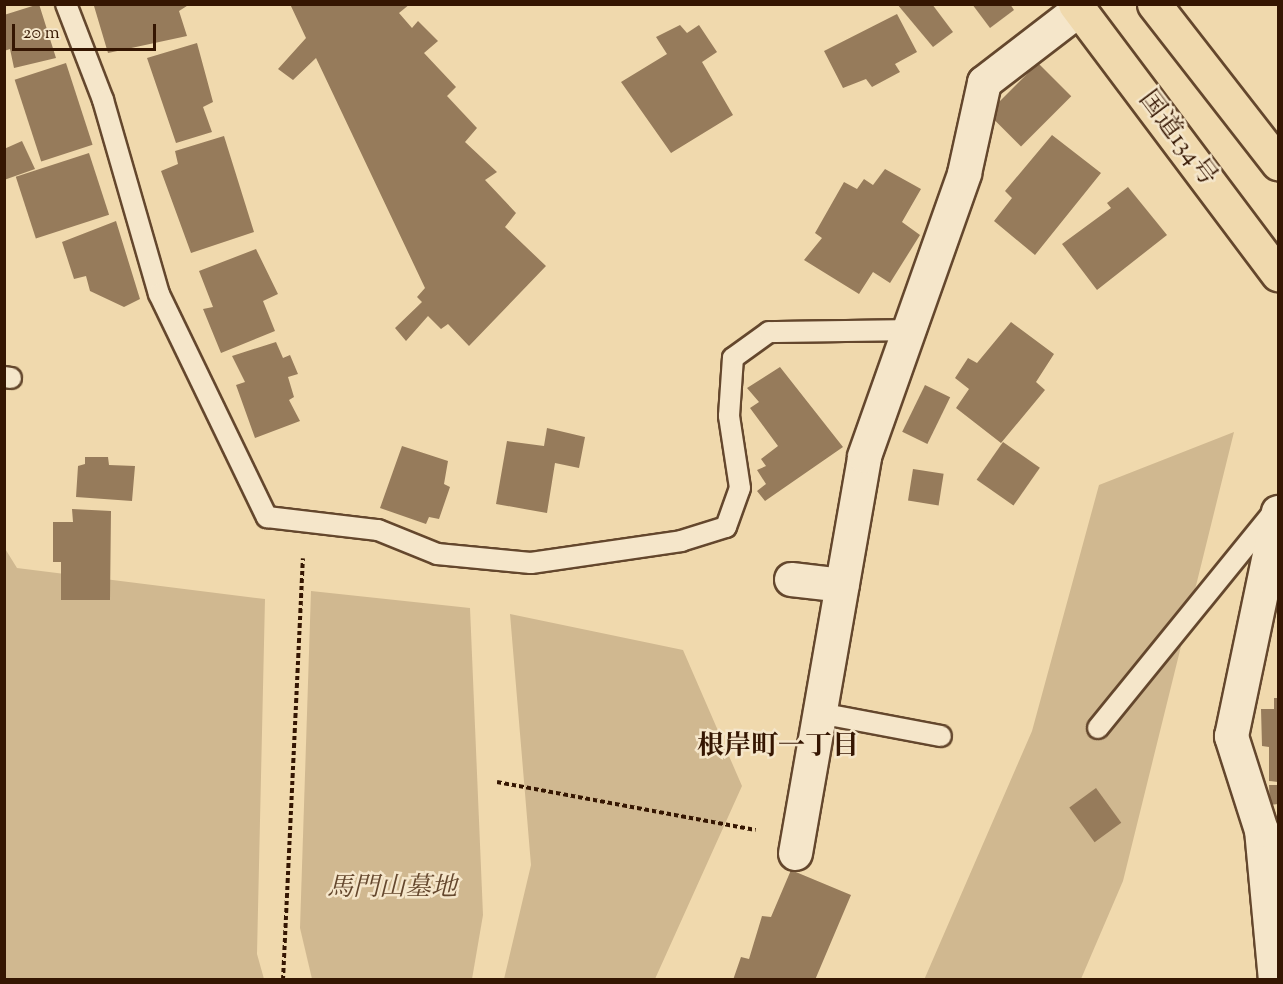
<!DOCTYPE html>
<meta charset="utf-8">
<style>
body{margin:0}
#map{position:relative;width:1283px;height:984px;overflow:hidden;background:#f0d9ad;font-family:"Sorts Mill Goudy","Noto Serif JP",serif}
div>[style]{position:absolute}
.green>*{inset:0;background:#d0b890}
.building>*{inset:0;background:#967b5b;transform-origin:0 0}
.path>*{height:4px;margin-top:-2px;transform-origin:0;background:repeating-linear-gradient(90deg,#351602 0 4.5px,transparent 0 7.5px)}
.roads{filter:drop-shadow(2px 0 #64472d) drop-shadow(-2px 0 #64472d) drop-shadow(0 2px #64472d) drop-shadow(0 -2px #64472d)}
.lane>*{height:20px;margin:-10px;padding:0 10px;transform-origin:10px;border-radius:10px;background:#f5e6ca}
.street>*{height:33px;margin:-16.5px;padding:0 16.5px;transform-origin:16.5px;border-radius:16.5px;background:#f5e6ca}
.highway>*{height:33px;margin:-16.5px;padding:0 16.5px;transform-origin:16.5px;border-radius:16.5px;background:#f0d9ad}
span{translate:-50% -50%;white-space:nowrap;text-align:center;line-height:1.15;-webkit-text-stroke:5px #f5e6ca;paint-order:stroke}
.street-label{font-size:26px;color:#351602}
.park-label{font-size:26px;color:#64472d;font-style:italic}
.neighbourhood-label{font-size:27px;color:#351602;font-weight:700}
.frame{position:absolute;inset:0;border:6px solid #351602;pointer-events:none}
.scale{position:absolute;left:12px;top:24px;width:144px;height:27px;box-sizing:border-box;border:3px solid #351602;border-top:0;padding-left:8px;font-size:18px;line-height:21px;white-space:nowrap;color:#351602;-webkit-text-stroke:4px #f5e6ca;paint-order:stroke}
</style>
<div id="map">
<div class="green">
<i style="clip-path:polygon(1234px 432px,1123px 881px,1081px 979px,924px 980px,1032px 731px,1099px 485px)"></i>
<i style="clip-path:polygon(4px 547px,17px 568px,265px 599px,257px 954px,264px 979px,5px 979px)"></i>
<i style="clip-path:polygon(311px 591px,470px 608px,483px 915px,472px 979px,312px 979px,300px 928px)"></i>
<i style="clip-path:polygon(510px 614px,683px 650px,742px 786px,655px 979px,504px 979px,531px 865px)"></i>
</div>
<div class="building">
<i style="clip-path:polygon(39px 4px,56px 58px,14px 68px,10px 49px,4px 51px,4px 15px)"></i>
<i style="clip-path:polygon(190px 4px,179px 11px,187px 36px,108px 53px,94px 6px)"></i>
<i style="clip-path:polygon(290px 4px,410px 4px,399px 13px,412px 28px,418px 21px,438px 41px,424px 53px,456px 87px,447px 96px,477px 128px,465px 142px,497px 172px,485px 180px,516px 213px,505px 227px,546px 266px,469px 346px,448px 324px,441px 329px,428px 316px,406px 341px,395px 328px,422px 302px,417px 297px,425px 288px,316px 58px,293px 80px,278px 69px,306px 38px)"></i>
<i style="clip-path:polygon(897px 4px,932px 4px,953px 32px,933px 47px)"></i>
<i style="clip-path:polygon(972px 4px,1010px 4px,1014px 10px,990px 28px)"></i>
<i style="clip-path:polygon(897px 14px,917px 52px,895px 64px,900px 72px,872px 87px,866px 79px,843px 88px,824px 51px)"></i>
<i style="clip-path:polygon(680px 25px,687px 33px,699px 25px,717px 52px,702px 62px,733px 115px,671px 153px,621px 82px,667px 54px,656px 37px)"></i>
<i style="clip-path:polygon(197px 43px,213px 102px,203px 107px,212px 132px,176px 143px,147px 58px)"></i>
<i style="left:66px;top:63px;width:86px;height:54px;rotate:72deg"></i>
<i style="left:1038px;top:63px;width:47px;height:71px;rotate:45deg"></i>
<i style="clip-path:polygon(1052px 135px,1101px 173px,1035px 255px,994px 221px,1012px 198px,1005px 191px)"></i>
<i style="clip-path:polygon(224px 136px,254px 232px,191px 253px,161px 171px,178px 164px,175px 151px)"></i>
<i style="clip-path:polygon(22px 141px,35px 169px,4px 180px,4px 149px)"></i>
<i style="left:89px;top:153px;width:65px;height:77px;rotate:72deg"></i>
<i style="clip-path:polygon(885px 169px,921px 189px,902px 222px,920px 235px,890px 283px,873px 272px,859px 294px,804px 260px,822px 238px,815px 233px,844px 182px,857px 189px,864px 179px,873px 185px)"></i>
<i style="clip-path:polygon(1128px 187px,1167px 235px,1097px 290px,1062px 244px,1111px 208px,1107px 203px)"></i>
<i style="clip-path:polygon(116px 221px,140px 299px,124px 307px,90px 291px,86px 276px,74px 279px,62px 242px)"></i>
<i style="clip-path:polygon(256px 249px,278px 294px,263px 301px,275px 331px,221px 353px,203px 309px,213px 307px,199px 271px)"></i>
<i style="clip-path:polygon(1011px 322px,1054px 354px,1036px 382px,1045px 390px,1001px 443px,956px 408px,969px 389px,955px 378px,968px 358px,977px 363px)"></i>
<i style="clip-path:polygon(276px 342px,283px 358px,290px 355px,298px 374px,288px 377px,294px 397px,289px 400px,300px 421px,255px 438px,236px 385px,245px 382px,232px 356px)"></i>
<i style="clip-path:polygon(780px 367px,843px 447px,765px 501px,757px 491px,766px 484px,757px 470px,766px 466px,761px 459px,778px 446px,750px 408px,759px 402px,747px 388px)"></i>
<i style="left:925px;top:385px;width:28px;height:52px;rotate:26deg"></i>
<i style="clip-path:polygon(547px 428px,585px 437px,579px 468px,555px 463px,547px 513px,496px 504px,507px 441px,544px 446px)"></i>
<i style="left:1003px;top:442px;width:45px;height:46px;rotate:35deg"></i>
<i style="clip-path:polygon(402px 446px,448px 461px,444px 484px,450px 487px,439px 519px,429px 517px,426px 524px,380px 508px)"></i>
<i style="clip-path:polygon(85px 457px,108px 457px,109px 465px,135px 466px,132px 501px,76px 497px,78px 466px,85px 464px)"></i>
<i style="left:913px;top:469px;width:31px;height:32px;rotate:9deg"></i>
<i style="clip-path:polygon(72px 509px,111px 511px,110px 600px,61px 600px,61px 562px,53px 562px,53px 522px,73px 522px)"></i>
<i style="clip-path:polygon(1274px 698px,1278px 698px,1278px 782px,1269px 781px,1269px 747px,1262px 746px,1261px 709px,1274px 709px)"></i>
<i style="clip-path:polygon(1269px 785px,1278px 785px,1278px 804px,1270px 805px)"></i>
<i style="left:1096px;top:788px;width:43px;height:33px;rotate:54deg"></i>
<i style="clip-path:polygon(791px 870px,851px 895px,815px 980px,733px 980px,741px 957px,749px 959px,762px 916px,771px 917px)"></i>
</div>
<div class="path">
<i style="left:497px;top:782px;width:263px;rotate:10.5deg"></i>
<i style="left:283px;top:980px;width:422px;rotate:-87.3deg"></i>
</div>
<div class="roads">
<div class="lane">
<i style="left:66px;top:4px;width:103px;rotate:68.9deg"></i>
<i style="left:103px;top:100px;width:202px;rotate:73.9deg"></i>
<i style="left:159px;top:294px;width:248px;rotate:64.2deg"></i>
<i style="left:267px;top:517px;width:112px;rotate:6.7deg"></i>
<i style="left:378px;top:530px;width:64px;rotate:22.1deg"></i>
<i style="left:437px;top:554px;width:94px;rotate:5.5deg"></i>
<i style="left:531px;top:563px;width:152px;rotate:-8.3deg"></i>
<i style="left:681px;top:541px;width:47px;rotate:-17.3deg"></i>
<i style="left:726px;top:527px;width:41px;rotate:-70.3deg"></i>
<i style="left:740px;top:488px;width:73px;rotate:-98.7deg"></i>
<i style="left:729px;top:416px;width:58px;rotate:-86.1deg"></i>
<i style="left:733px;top:358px;width:44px;rotate:-35.8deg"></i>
<i style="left:769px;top:332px;width:136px;rotate:-0.8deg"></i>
<i style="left:4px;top:377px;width:7px;rotate:8deg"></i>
<i style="left:819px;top:713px;width:124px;rotate:10.7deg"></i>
<i style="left:1098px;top:728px;width:277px;rotate:-50.9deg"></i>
</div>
<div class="street">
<i style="left:791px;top:579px;width:51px;rotate:6.7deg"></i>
<i style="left:795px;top:853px;width:403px;rotate:-80.1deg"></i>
<i style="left:864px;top:456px;width:300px;rotate:-70.5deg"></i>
<i style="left:964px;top:173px;width:93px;rotate:-77.6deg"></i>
<i style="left:984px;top:82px;width:120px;rotate:-37.5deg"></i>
<i style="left:1275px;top:980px;width:151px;rotate:-95.3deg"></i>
<i style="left:1261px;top:830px;width:99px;rotate:-107.7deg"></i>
<i style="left:1231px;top:736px;width:229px;rotate:-78.2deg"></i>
</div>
<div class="highway">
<i style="left:1075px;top:4px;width:338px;rotate:53.1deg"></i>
<i style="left:1154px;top:4px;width:202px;rotate:52.1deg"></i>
</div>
</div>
<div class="street-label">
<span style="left:1177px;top:139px;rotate:53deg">国道134号</span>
</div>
<div class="park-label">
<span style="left:392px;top:889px">馬門山墓地</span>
</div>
<div class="neighbourhood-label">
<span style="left:778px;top:748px">根岸町一丁目</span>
</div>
<div class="frame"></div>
<div class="scale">20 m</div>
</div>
